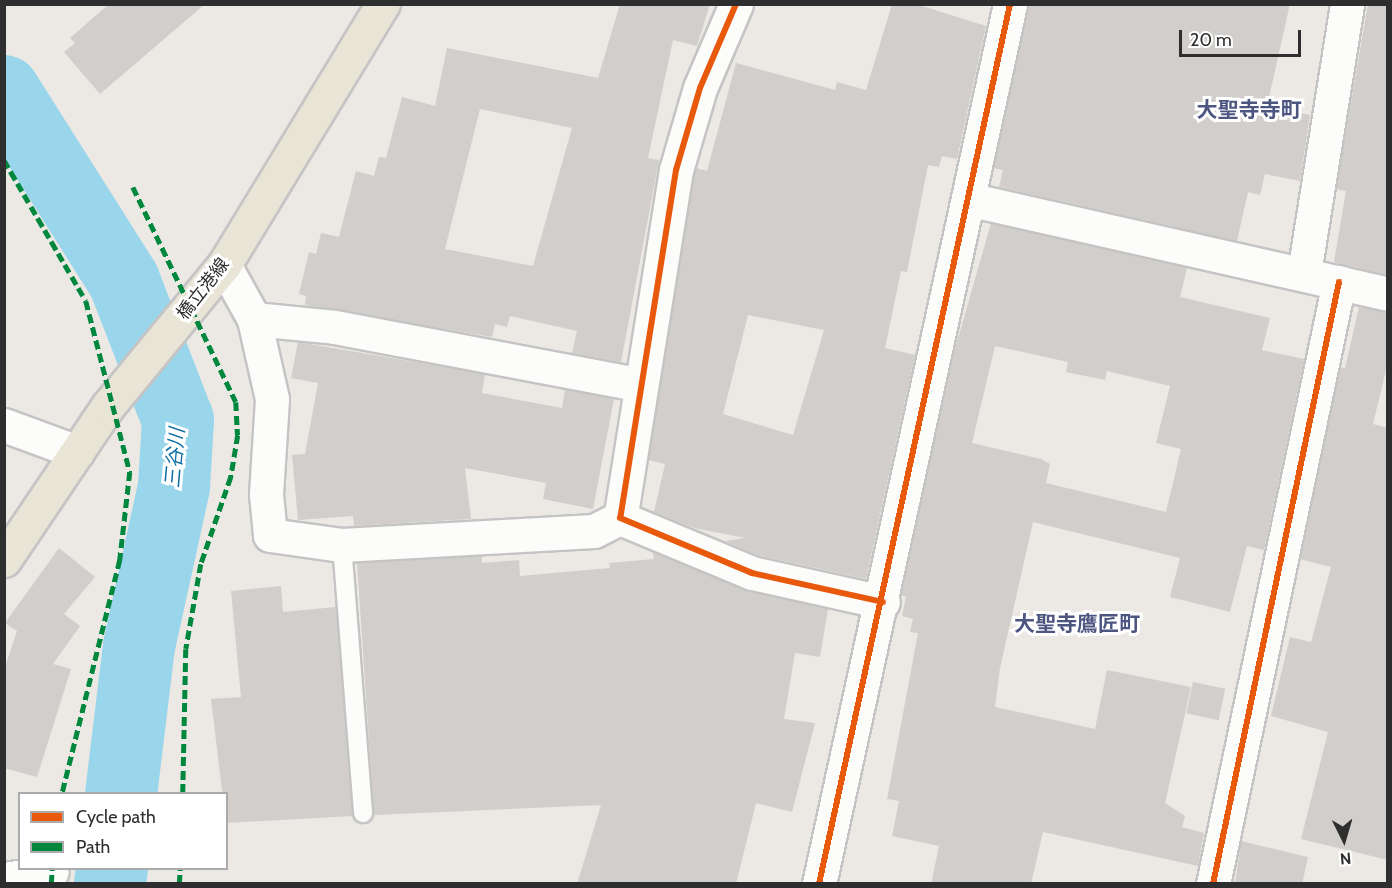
<!DOCTYPE html>
<meta charset="utf-8">
<style>
body{margin:0}
#map{position:relative;width:1392px;height:888px;overflow:hidden;background:#ece8e4;font-family:Cabin,"Noto Sans JP",sans-serif}
div>[style]{position:absolute}
.river>*{height:72px;margin:-36px;padding:0 36px;transform-origin:36px;border-radius:36px;background:#99d6ec}
.building>*{inset:0;background:#d1cecb;transform-origin:0 0}
.roads{filter:drop-shadow(2px 0 #c5c4c5) drop-shadow(-2px 0 #c5c4c5) drop-shadow(0 2px #c5c4c5) drop-shadow(0 -2px #c5c4c5)}
.service>*{height:18px;margin:-9px;padding:0 9px;transform-origin:9px;border-radius:9px;background:#fcfcfb}
.minor>*{height:33px;margin:-16.5px;padding:0 16.5px;transform-origin:16.5px;border-radius:16.5px;background:#fcfcfb}
.primary>*{height:33px;margin:-16.5px;padding:0 16.5px;transform-origin:16.5px;border-radius:16.5px;background:#e8e4d6}
.quiet>*{height:4.5px;margin-top:-2.25px;transform-origin:0;background:repeating-linear-gradient(90deg,#00873e 0 9px,transparent 0 13.5px)}
.cycleway>*{height:6px;margin:-3px;padding:0 3px;transform-origin:3px;border-radius:3px;background:#e8590c}
span{translate:-50% -50%;white-space:nowrap;text-align:center;line-height:1.15;-webkit-text-stroke:6px #fff;paint-order:stroke}
.street-label{font-size:18px;color:#2e2e2e}
.water-label{font-size:20px;color:#0d6fa3;font-style:italic}
.quarter-label{font-size:21px;color:#4d5680;font-weight:700}
.frame{position:absolute;inset:0;border:6px solid #2e2e2e;pointer-events:none}
.legend{position:absolute;left:18px;top:792px;width:210px;height:78px;box-sizing:border-box;background:#fff;border:2px solid #ababab;margin:0;padding:8px 10px;list-style:none;font-size:18px;color:#2e2e2e}
.legend li{display:flex;align-items:center;gap:12px;height:30px}
.legend b{width:30px;border:2px solid #ababab}
.north{position:absolute;left:1314px;top:810px;width:60px;height:60px;-webkit-text-stroke:4px #fff;paint-order:stroke;rotate:175deg;font-size:16px;font-weight:700;line-height:24px;text-align:center;color:#2e2e2e}
.north::after{content:'';display:block;margin:auto;width:21px;height:27px;background:#2e2e2e;clip-path:polygon(50% 0,100% 100%,50% 72%,0 100%)}
.scale{position:absolute;left:1179px;top:30px;width:122px;height:27px;box-sizing:border-box;border:3px solid #2e2e2e;border-top:0;padding-left:8px;font-size:18px;line-height:21px;white-space:nowrap;color:#2e2e2e;-webkit-text-stroke:4px #fff;paint-order:stroke}
</style>
<div id="map">
<div class="river">
<i style="left:4px;top:91px;width:225px;rotate:57.7deg"></i>
<i style="left:124px;top:281px;width:149px;rotate:68.8deg"></i>
<i style="left:178px;top:420px;width:67px;rotate:93.4deg"></i>
<i style="left:174px;top:487px;width:163px;rotate:102.4deg"></i>
<i style="left:139px;top:646px;width:149px;rotate:96.9deg"></i>
<i style="left:110px;top:884px;width:16px;rotate:-83deg"></i>
</div>
<div class="building">
<i style="clip-path:polygon(109px 4px,205px 4px,100px 94px,64px 52px,75px 43px,70px 38px)"></i>
<i style="clip-path:polygon(evenodd,620px 4px,710px 4px,697px 46px,673px 40px,648px 158px,659px 160px,621px 362px,572px 353px,577px 331px,510px 316px,507px 327px,495px 324px,492px 337px,305px 305px,306px 296px,299px 294px,309px 252px,316px 254px,321px 233px,339px 237px,356px 171px,374px 176px,379px 157px,386px 158px,402px 97px,435px 106px,447px 48px,598px 78px,620px 4px,480px 109px,572px 128px,533px 266px,445px 249px,480px 109px)"></i>
<i style="clip-path:polygon(evenodd,892px 4px,916px 4px,986px 26px,957px 159px,942px 156px,939px 167px,928px 165px,907px 272px,901px 271px,885px 348px,915px 355px,866px 579px,758px 555px,725px 541px,745px 538px,694px 528px,654px 512px,665px 464px,648px 460px,694px 174px,696px 168px,707px 171px,736px 63px,835px 90px,837px 82px,866px 90px,892px 4px,748px 315px,824px 330px,793px 435px,723px 414px,748px 315px)"></i>
<i style="clip-path:polygon(1028px 4px,1290px 4px,1267px 106px,1310px 115px,1300px 181px,1265px 174px,1260px 195px,1248px 192px,1237px 241px,999px 187px,1003px 170px,994px 168px)"></i>
<i style="clip-path:polygon(1368px 4px,1388px 4px,1388px 275px,1334px 262px,1346px 191px,1336px 189px)"></i>
<i style="clip-path:polygon(evenodd,991px 223px,1187px 268px,1180px 297px,1270px 318px,1262px 350px,1304px 359px,1264px 550px,1247px 546px,1230px 612px,1170px 597px,1180px 558px,1033px 522px,1000px 668px,995px 707px,1095px 729px,1107px 670px,1191px 687px,1165px 803px,1185px 816px,1182px 827px,1204px 833px,1198px 866px,1043px 832px,1031px 884px,931px 884px,939px 846px,892px 836px,899px 801px,887px 799px,918px 633px,910px 632px,913px 619px,902px 616px,906px 597px,901px 595px,951px 363px,991px 223px,995px 346px,1068px 362px,1066px 372px,1105px 380px,1107px 371px,1170px 386px,1156px 443px,1181px 449px,1166px 512px,1046px 483px,1050px 464px,1041px 459px,972px 443px,995px 346px)"></i>
<i style="clip-path:polygon(1359px 307px,1388px 312px,1388px 362px,1373px 424px,1388px 428px,1388px 860px,1301px 839px,1328px 732px,1271px 716px,1290px 637px,1311px 642px,1331px 567px,1300px 559px,1340px 367px,1345px 368px)"></i>
<i style="clip-path:polygon(298px 342px,485px 374px,482px 393px,562px 408px,565px 389px,614px 399px,593px 509px,543px 499px,546px 483px,465px 468px,471px 519px,354px 526px,353px 516px,298px 520px,292px 455px,305px 454px,318px 383px,291px 378px)"></i>
<i style="clip-path:polygon(59px 548px,95px 577px,64px 614px,80px 626px,53px 664px,71px 669px,37px 777px,4px 768px,4px 670px,17px 631px,5px 623px)"></i>
<i style="clip-path:polygon(653px 552px,745px 590px,828px 609px,820px 657px,795px 653px,784px 719px,815px 723px,792px 812px,756px 803px,736px 884px,577px 884px,601px 805px,374px 815px,357px 563px,482px 556px,482px 563px,519px 560px,520px 576px,610px 568px,609px 563px,654px 559px)"></i>
<i style="clip-path:polygon(281px 586px,283px 612px,336px 607px,353px 816px,226px 823px,211px 699px,241px 697px,231px 591px)"></i>
<i style="left:1193px;top:682px;width:33px;height:32px;rotate:12deg"></i>
<i style="clip-path:polygon(1241px 841px,1308px 857px,1302px 884px,1235px 884px)"></i>
</div>
<div class="roads">
<div class="service">
<i style="left:342px;top:545px;width:269px;rotate:85.5deg"></i>
</div>
<div class="minor">
<i style="left:736px;top:4px;width:91px;rotate:113.2deg"></i>
<i style="left:700px;top:88px;width:85px;rotate:106.3deg"></i>
<i style="left:676px;top:170px;width:352px;rotate:99.1deg"></i>
<i style="left:620px;top:518px;width:143px;rotate:22.6deg"></i>
<i style="left:752px;top:573px;width:134px;rotate:12.5deg"></i>
<i style="left:972px;top:200px;width:426px;rotate:12.7deg"></i>
<i style="left:224px;top:265px;width:62px;rotate:60.9deg"></i>
<i style="left:254px;top:319px;width:81px;rotate:5.6deg"></i>
<i style="left:335px;top:327px;width:308px;rotate:10.7deg"></i>
<i style="left:1304px;top:273px;width:272px;rotate:-80.9deg"></i>
<i style="left:254px;top:319px;width:82px;rotate:77.3deg"></i>
<i style="left:272px;top:399px;width:95px;rotate:93.6deg"></i>
<i style="left:266px;top:494px;width:41px;rotate:84.4deg"></i>
<i style="left:270px;top:535px;width:73px;rotate:7.9deg"></i>
<i style="left:342px;top:545px;width:252px;rotate:-3.2deg"></i>
<i style="left:594px;top:531px;width:29px;rotate:-27deg"></i>
<i style="left:4px;top:425px;width:78px;rotate:20.3deg"></i>
<i style="left:4px;top:879px;width:48px;rotate:-8.5deg"></i>
<i style="left:819px;top:884px;width:900px;rotate:-77.75deg"></i>
<i style="left:1213px;top:884px;width:615px;rotate:-78.18deg"></i>
</div>
<div class="primary">
<i style="left:4px;top:560px;width:186px;rotate:-56deg"></i>
<i style="left:108px;top:406px;width:183px;rotate:-50.6deg"></i>
<i style="left:224px;top:265px;width:306px;rotate:-58.7deg"></i>
</div>
</div>
<div class="quiet">
<i style="left:4px;top:160px;width:163px;rotate:59.8deg"></i>
<i style="left:86px;top:301px;width:177px;rotate:75.6deg"></i>
<i style="left:130px;top:472px;width:89px;rotate:96.5deg"></i>
<i style="left:120px;top:560px;width:241px;rotate:103.9deg"></i>
<i style="left:133px;top:187px;width:238px;rotate:64.4deg"></i>
<i style="left:236px;top:402px;width:33px;rotate:87deg"></i>
<i style="left:238px;top:435px;width:43px;rotate:99.5deg"></i>
<i style="left:231px;top:477px;width:92px;rotate:109deg"></i>
<i style="left:201px;top:564px;width:86px;rotate:100deg"></i>
<i style="left:186px;top:649px;width:145px;rotate:91.2deg"></i>
<i style="left:51px;top:884px;width:16px;rotate:-86deg"></i>
<i style="left:179px;top:884px;width:16px;rotate:-86deg"></i>
</div>
<div class="cycleway">
<i style="left:736px;top:4px;width:91px;rotate:113.2deg"></i>
<i style="left:700px;top:88px;width:85px;rotate:106.3deg"></i>
<i style="left:676px;top:170px;width:352px;rotate:99.1deg"></i>
<i style="left:620px;top:518px;width:143px;rotate:22.6deg"></i>
<i style="left:752px;top:573px;width:134px;rotate:12.5deg"></i>
<i style="left:819px;top:884px;width:900px;rotate:-77.75deg"></i>
<i style="left:1213px;top:884px;width:615px;rotate:-78.18deg"></i>
</div>
<div class="street-label">
<span style="left:203px;top:289px;rotate:-52deg">橋立港線</span>
</div>
<div class="water-label">
<span style="left:175px;top:458px;rotate:-85deg">三谷川</span>
</div>
<div class="quarter-label">
<span style="left:1249px;top:110px">大聖寺寺町</span>
<span style="left:1077px;top:624px">大聖寺鷹匠町</span>
</div>
<div class="frame"></div>
<ul class="legend">
<li><b style="height:8px;background:#e8590c"></b>Cycle path</li>
<li><b style="height:8px;background:#00873e"></b>Path</li>
</ul>
<div class="north">N</div>
<div class="scale">20 m</div>
</div>
